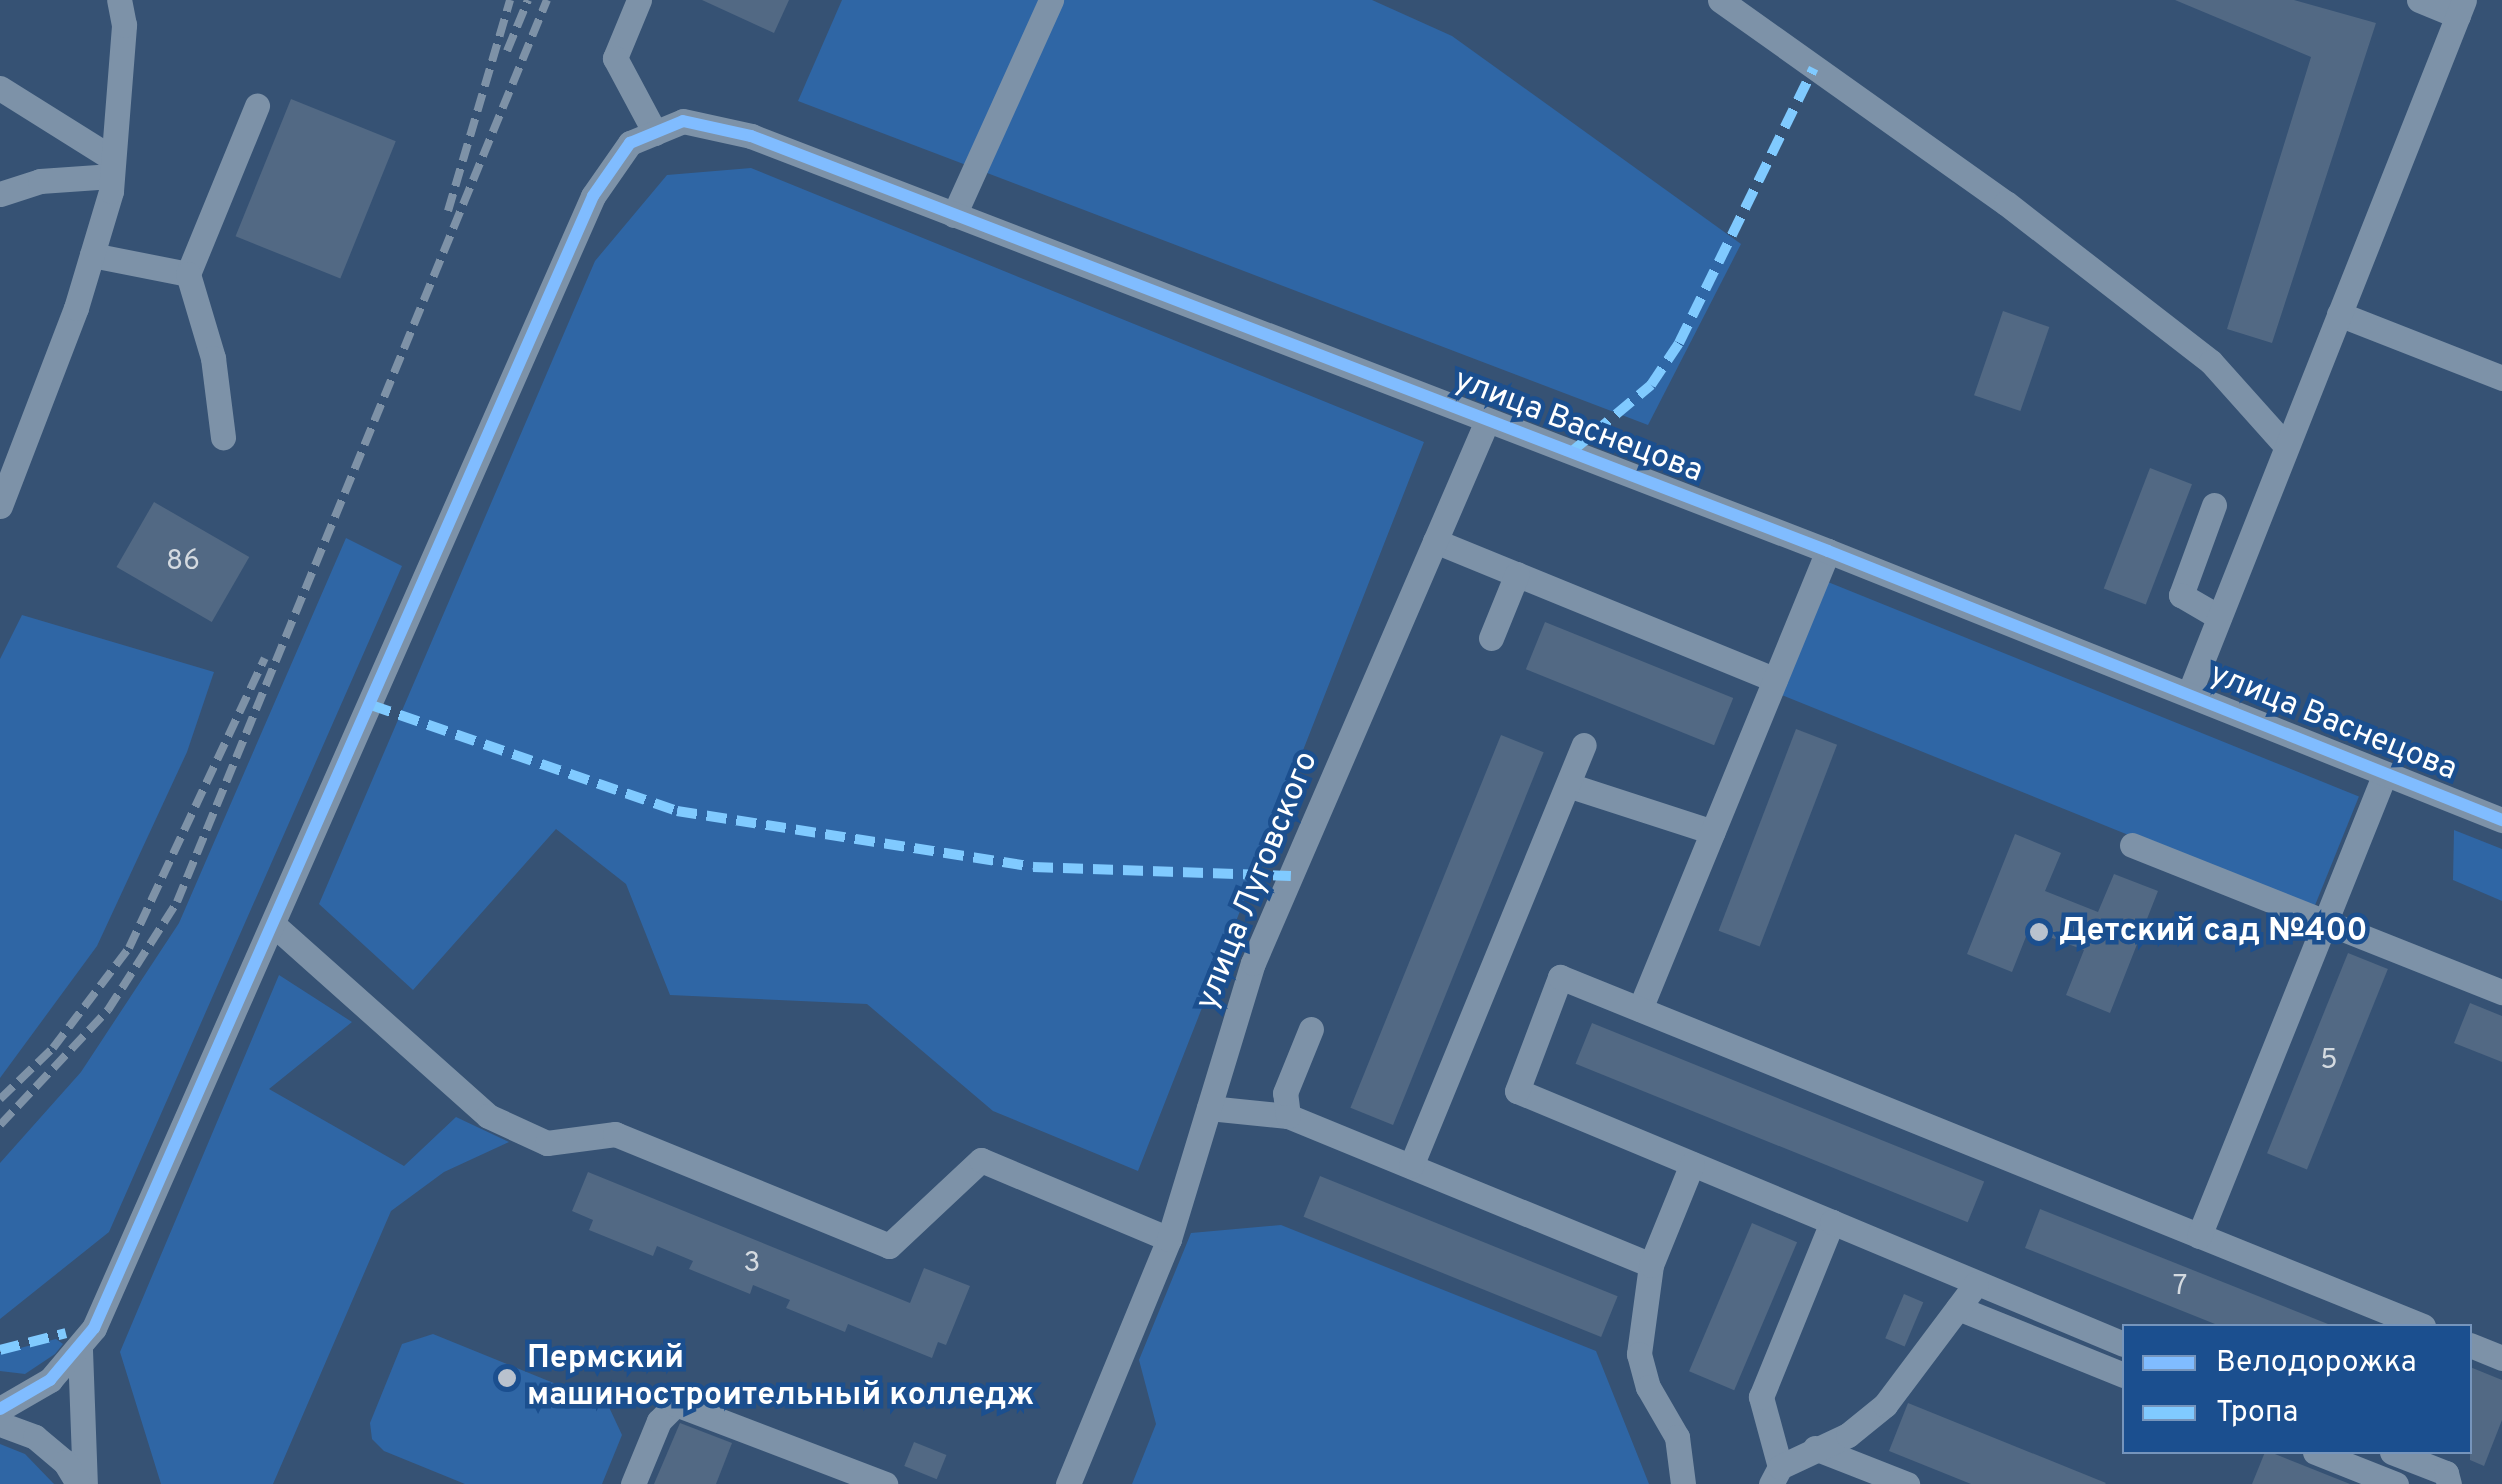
<!DOCTYPE html>
<meta charset="utf-8">
<style>
body{margin:0}
#map{position:relative;width:2502px;height:1484px;overflow:hidden;background:#365274;font-family:Overpass,sans-serif}
div>[style]{position:absolute}
.green>*{inset:0;background:#2f66a5;transform-origin:0 0}
.building>*{inset:0;background:#526984;transform-origin:0 0}
.minor>*{height:25px;margin:-12.5px;padding:0 12.5px;transform-origin:12.5px;border-radius:12.5px;background:#7d92a8}
.rail>*{height:8px;margin-top:-4px;transform-origin:0;background:repeating-linear-gradient(90deg,#7e92a7 0 18px,transparent 0 26px)}
.quiet>*{height:10px;margin-top:-5px;transform-origin:0;background:repeating-linear-gradient(90deg,#80caff 0 20px,transparent 0 30px)}
.cycleway>*{height:12px;margin:-6px;padding:0 6px;transform-origin:6px;border-radius:6px;background:#80bcff}
.dots>*{width:28px;height:28px;translate:-50% -50%;box-sizing:border-box;border:5px solid #1b4f8f;border-radius:50%}
span{translate:-50% -50%;white-space:nowrap;text-align:center;line-height:1.15;-webkit-text-stroke:9px #1b4f8f;paint-order:stroke}
.number-label{font-size:28px;color:#d4dae0}
.number-label span{-webkit-text-stroke-width:0}
.street-label{font-size:32px;color:#fff}
.poi-label{font-size:32px;color:#fff;font-weight:700}
.left{translate:0 -50%;text-align:left}
.legend{position:absolute;left:2122px;top:1324px;width:350px;height:130px;box-sizing:border-box;background:#1b4f8f;border:2px solid #7695bc;margin:0;padding:12px 18px;list-style:none;font-size:30px;color:#fff}
.legend li{display:flex;align-items:center;gap:20px;height:50px}
.legend b{width:50px;border:2px solid #7695bc}
</style>
<div id="map">
<div class="green">
<i style="clip-path:polygon(842px 0,1372px 0,1452px 36px,1741px 244px,1648px 425px,798px 101px)"></i>
<i style="clip-path:polygon(751px 168px,1424px 442px,1138px 1171px,993px 1111px,867px 1004px,670px 995px,626px 884px,556px 829px,413px 990px,319px 904px,595px 261px,667px 175px)"></i>
<i style="clip-path:polygon(346px 538px,402px 566px,109px 1232px,0 1319px,0 1163px,81px 1072px,179px 923px)"></i>
<i style="left:1823px;top:580px;width:578px;height:122px;rotate:22deg"></i>
<i style="clip-path:polygon(22px 615px,214px 672px,187px 752px,97px 946px,0 1078px,0 659px)"></i>
<i style="clip-path:polygon(2454px 830px,2502px 849px,2502px 901px,2453px 880px)"></i>
<i style="clip-path:polygon(279px 975px,352px 1022px,269px 1089px,404px 1166px,456px 1117px,509px 1142px,444px 1172px,391px 1211px,273px 1484px,161px 1484px,120px 1352px)"></i>
<i style="clip-path:polygon(1281px 1225px,1596px 1351px,1649px 1484px,1132px 1484px,1156px 1424px,1139px 1360px,1191px 1233px)"></i>
<i style="clip-path:polygon(433px 1334px,608px 1405px,622px 1435px,602px 1484px,465px 1484px,384px 1451px,372px 1439px,370px 1423px,402px 1344px)"></i>
<i style="clip-path:polygon(56px 1339px,63px 1344px,55px 1354px,25px 1374px,0 1371px,0 1353px)"></i>
<i style="clip-path:polygon(0 1444px,25px 1454px,54px 1484px,0 1484px)"></i>
</div>
<div class="building">
<i style="clip-path:polygon(702px 0,789px 0,774px 33px)"></i>
<i style="clip-path:polygon(2175px 0,2294px 0,2376px 23px,2272px 343px,2227px 329px,2311px 57px)"></i>
<i style="left:291px;top:99px;width:113px;height:148px;rotate:22deg"></i>
<i style="left:2003px;top:311px;width:49px;height:89px;rotate:19deg"></i>
<i style="left:2150px;top:468px;width:45px;height:129px;rotate:21deg"></i>
<i style="left:154px;top:502px;width:110px;height:75px;rotate:30deg"></i>
<i style="left:1545px;top:622px;width:203px;height:51px;rotate:22deg"></i>
<i style="left:1796px;top:729px;width:44px;height:216px;rotate:21deg"></i>
<i style="left:1501px;top:735px;width:46px;height:402px;rotate:22deg"></i>
<i style="clip-path:polygon(2015px 834px,2061px 853px,2045px 891px,2098px 912px,2114px 874px,2158px 891px,2110px 1013px,2066px 995px,2084px 950px,2029px 929px,2012px 972px,1967px 954px)"></i>
<i style="left:2348px;top:953px;width:43px;height:216px;rotate:22deg"></i>
<i style="clip-path:polygon(2470px 1003px,2502px 1016px,2502px 1062px,2454px 1043px)"></i>
<i style="left:1592px;top:1023px;width:423px;height:44px;rotate:22deg"></i>
<i style="clip-path:polygon(588px 1172px,910px 1303px,924px 1268px,970px 1286px,946px 1345px,938px 1342px,932px 1358px,848px 1324px,845px 1332px,786px 1308px,790px 1300px,753px 1285px,750px 1294px,689px 1269px,693px 1261px,657px 1246px,653px 1256px,589px 1230px,593px 1220px,572px 1211px)"></i>
<i style="left:1320px;top:1176px;width:321px;height:44px;rotate:22deg"></i>
<i style="clip-path:polygon(2040px 1209px,2333px 1326px,2220px 1326px,2025px 1248px)"></i>
<i style="left:1752px;top:1223px;width:49px;height:161px;rotate:23deg"></i>
<i style="left:1904px;top:1294px;width:21px;height:48px;rotate:23deg"></i>
<i style="clip-path:polygon(2470px 1367px,2502px 1380px,2502px 1420px,2484px 1466px,2470px 1460px)"></i>
<i style="clip-path:polygon(1908px 1403px,2106px 1483px,2105px 1484px,1971px 1484px,1889px 1451px)"></i>
<i style="clip-path:polygon(680px 1423px,732px 1443px,716px 1484px,654px 1484px)"></i>
<i style="left:914px;top:1442px;width:35px;height:26px;rotate:22deg"></i>
<i style="clip-path:polygon(2265px 1452px,2270px 1452px,2350px 1484px,2252px 1484px)"></i>
</div>
<div class="minor">
<i style="left:639px;top:0;width:63px;rotate:112.5deg"></i>
<i style="left:615px;top:58px;width:85px;rotate:61.9deg"></i>
<i style="left:1720px;top:0;width:351px;rotate:35.4deg"></i>
<i style="left:2006px;top:203px;width:259px;rotate:37.8deg"></i>
<i style="left:2211px;top:362px;width:113px;rotate:48.2deg"></i>
<i style="left:2419px;top:0;width:42px;rotate:22.3deg"></i>
<i style="left:0;top:88px;width:133px;rotate:32.1deg"></i>
<i style="left:0;top:194px;width:42px;rotate:-18deg"></i>
<i style="left:40px;top:181px;width:72px;rotate:-4deg"></i>
<i style="left:954px;top:215px;width:236px;rotate:-65.7deg"></i>
<i style="left:92px;top:255px;width:98px;rotate:11.2deg"></i>
<i style="left:188px;top:274px;width:182px;rotate:-67.7deg"></i>
<i style="left:188px;top:274px;width:88px;rotate:73.4deg"></i>
<i style="left:213px;top:358px;width:80px;rotate:82.8deg"></i>
<i style="left:2339px;top:314px;width:175px;rotate:21.4deg"></i>
<i style="left:2214px;top:505px;width:96px;rotate:110.1deg"></i>
<i style="left:2181px;top:595px;width:44px;rotate:30.1deg"></i>
<i style="left:0;top:506px;width:212px;rotate:-69deg"></i>
<i style="left:76px;top:308px;width:122px;rotate:-73.3deg"></i>
<i style="left:111px;top:191px;width:167px;rotate:-85.5deg"></i>
<i style="left:124px;top:25px;width:25px;rotate:-101deg"></i>
<i style="left:1435px;top:541px;width:367px;rotate:22.2deg"></i>
<i style="left:1491px;top:638px;width:69px;rotate:-67.9deg"></i>
<i style="left:2189px;top:694px;width:746px;rotate:-68.38deg"></i>
<i style="left:1568px;top:785px;width:152px;rotate:18deg"></i>
<i style="left:2132px;top:845px;width:398px;rotate:21.7deg"></i>
<i style="left:275px;top:926px;width:285px;rotate:41.7deg"></i>
<i style="left:488px;top:1116px;width:65px;rotate:24.6deg"></i>
<i style="left:547px;top:1143px;width:69px;rotate:-7.5deg"></i>
<i style="left:615px;top:1134px;width:296px;rotate:22.2deg"></i>
<i style="left:889px;top:1246px;width:126px;rotate:-43.1deg"></i>
<i style="left:981px;top:1160px;width:204px;rotate:22.8deg"></i>
<i style="left:1640px;top:1009px;width:495px;rotate:-67.7deg"></i>
<i style="left:1209px;top:1108px;width:79px;rotate:5.8deg"></i>
<i style="left:1288px;top:1116px;width:392px;rotate:22.3deg"></i>
<i style="left:1651px;top:1265px;width:90px;rotate:97.7deg"></i>
<i style="left:1639px;top:1354px;width:34px;rotate:75deg"></i>
<i style="left:1648px;top:1387px;width:58px;rotate:59.9deg"></i>
<i style="left:1677px;top:1437px;width:47px;rotate:82.7deg"></i>
<i style="left:1288px;top:1116px;width:23px;rotate:-97deg"></i>
<i style="left:1285px;top:1093px;width:69px;rotate:-67.9deg"></i>
<i style="left:1411px;top:1166px;width:455px;rotate:-67.7deg"></i>
<i style="left:1832px;top:1222px;width:341px;rotate:-157.4deg"></i>
<i style="left:1517px;top:1091px;width:122px;rotate:-69.3deg"></i>
<i style="left:1560px;top:977px;width:931px;rotate:22.02deg"></i>
<i style="left:2199px;top:1236px;width:498px;rotate:-68.1deg"></i>
<i style="left:1651px;top:1265px;width:109px;rotate:-67.9deg"></i>
<i style="left:1958px;top:1308px;width:179px;rotate:22deg"></i>
<i style="left:2470px;top:1345px;width:35px;rotate:22deg"></i>
<i style="left:80px;top:1350px;width:134px;rotate:87.9deg"></i>
<i style="left:0;top:1409px;width:58px;rotate:-30.1deg"></i>
<i style="left:50px;top:1380px;width:68px;rotate:-49.8deg"></i>
<i style="left:94px;top:1328px;width:1237px;rotate:-66.21deg"></i>
<i style="left:593px;top:196px;width:65px;rotate:-55.1deg"></i>
<i style="left:630px;top:143px;width:57px;rotate:-22.5deg"></i>
<i style="left:683px;top:121px;width:70px;rotate:12.4deg"></i>
<i style="left:751px;top:136px;width:1154px;rotate:21.07deg"></i>
<i style="left:1828px;top:551px;width:726px;rotate:21.76deg"></i>
<i style="left:0;top:1424px;width:37px;rotate:20deg"></i>
<i style="left:35px;top:1437px;width:39px;rotate:40deg"></i>
<i style="left:65px;top:1462px;width:26px;rotate:59deg"></i>
<i style="left:1815px;top:1448px;width:99px;rotate:21.4deg"></i>
<i style="left:2315px;top:1452px;width:87px;rotate:21.6deg"></i>
<i style="left:2392px;top:1452px;width:58px;rotate:21.3deg"></i>
<i style="left:2446px;top:1473px;width:11px;rotate:75deg"></i>
<i style="left:1780px;top:1467px;width:73px;rotate:-105.2deg"></i>
<i style="left:1761px;top:1397px;width:189px;rotate:-67.9deg"></i>
<i style="left:1832px;top:1222px;width:316px;rotate:22.7deg"></i>
<i style="left:633px;top:1484px;width:68px;rotate:-67.6deg"></i>
<i style="left:659px;top:1421px;width:24px;rotate:-45deg"></i>
<i style="left:676px;top:1404px;width:224px;rotate:20.9deg"></i>
<i style="left:1068px;top:1484px;width:265px;rotate:-67.6deg"></i>
<i style="left:1169px;top:1239px;width:288px;rotate:-73.1deg"></i>
<i style="left:1253px;top:963px;width:590px;rotate:-66.65deg"></i>
<i style="left:1771px;top:1484px;width:19px;rotate:-62deg"></i>
<i style="left:1780px;top:1467px;width:75px;rotate:-25.2deg"></i>
<i style="left:1848px;top:1435px;width:48px;rotate:-39deg"></i>
<i style="left:1885px;top:1405px;width:151px;rotate:-53.1deg"></i>
</div>
<div class="rail">
<i style="left:507px;top:51px;width:55px;rotate:-67.6deg"></i>
<i style="left:448px;top:211px;width:220px;rotate:-73.6deg"></i>
<i style="left:0;top:1099px;width:74px;rotate:-43.9deg"></i>
<i style="left:53px;top:1048px;width:126px;rotate:-52.8deg"></i>
<i style="left:129px;top:948px;width:320px;rotate:-64.9deg"></i>
<i style="left:0;top:1125px;width:158px;rotate:-46.8deg"></i>
<i style="left:108px;top:1010px;width:128px;rotate:-57.4deg"></i>
<i style="left:177px;top:902px;width:975px;rotate:-67.7deg"></i>
</div>
<div class="quiet">
<i style="left:1570px;top:453px;width:106px;rotate:-40deg"></i>
<i style="left:1651px;top:385px;width:50px;rotate:-56.3deg"></i>
<i style="left:1679px;top:343px;width:306px;rotate:-63.9deg"></i>
<i style="left:371px;top:705px;width:324px;rotate:19.1deg"></i>
<i style="left:677px;top:811px;width:360px;rotate:8.9deg"></i>
<i style="left:1033px;top:867px;width:258px;rotate:2deg"></i>
<i style="left:0;top:1350px;width:68px;rotate:-14.4deg"></i>
</div>
<div class="cycleway">
<i style="left:0;top:1409px;width:58px;rotate:-30.1deg"></i>
<i style="left:50px;top:1380px;width:68px;rotate:-49.8deg"></i>
<i style="left:94px;top:1328px;width:1237px;rotate:-66.21deg"></i>
<i style="left:593px;top:196px;width:65px;rotate:-55.1deg"></i>
<i style="left:630px;top:143px;width:57px;rotate:-22.5deg"></i>
<i style="left:683px;top:121px;width:70px;rotate:12.4deg"></i>
<i style="left:751px;top:136px;width:1154px;rotate:21.07deg"></i>
<i style="left:1828px;top:551px;width:726px;rotate:21.76deg"></i>
</div>
<div class="dots">
<i style="left:2039px;top:932px;background:#b9c2ce"></i>
<i style="left:507px;top:1378px;background:#b9c2ce"></i>
</div>
<div class="number-label">
<span style="left:183px;top:562px">86</span>
<span style="left:2329px;top:1061px">5</span>
<span style="left:752px;top:1264px">3</span>
<span style="left:2180px;top:1287px">7</span>
</div>
<div class="street-label">
<span style="left:1578px;top:427px;rotate:21deg">улица Васнецова</span>
<span style="left:2333px;top:723px;rotate:22deg">улица Васнецова</span>
<span style="left:1258px;top:881px;rotate:-68deg">улица Луговского</span>
</div>
<div class="poi-label">
<span class="left" style="left:2059px;top:932px">Детский сад №400</span>
<span class="left" style="left:527px;top:1378px">Пермский<br>машиностроительный колледж</span>
</div>
<ul class="legend">
<li><b style="height:12px;background:#80bcff"></b>Велодорожка</li>
<li><b style="height:12px;background:#80caff"></b>Тропа</li>
</ul>
</div>
